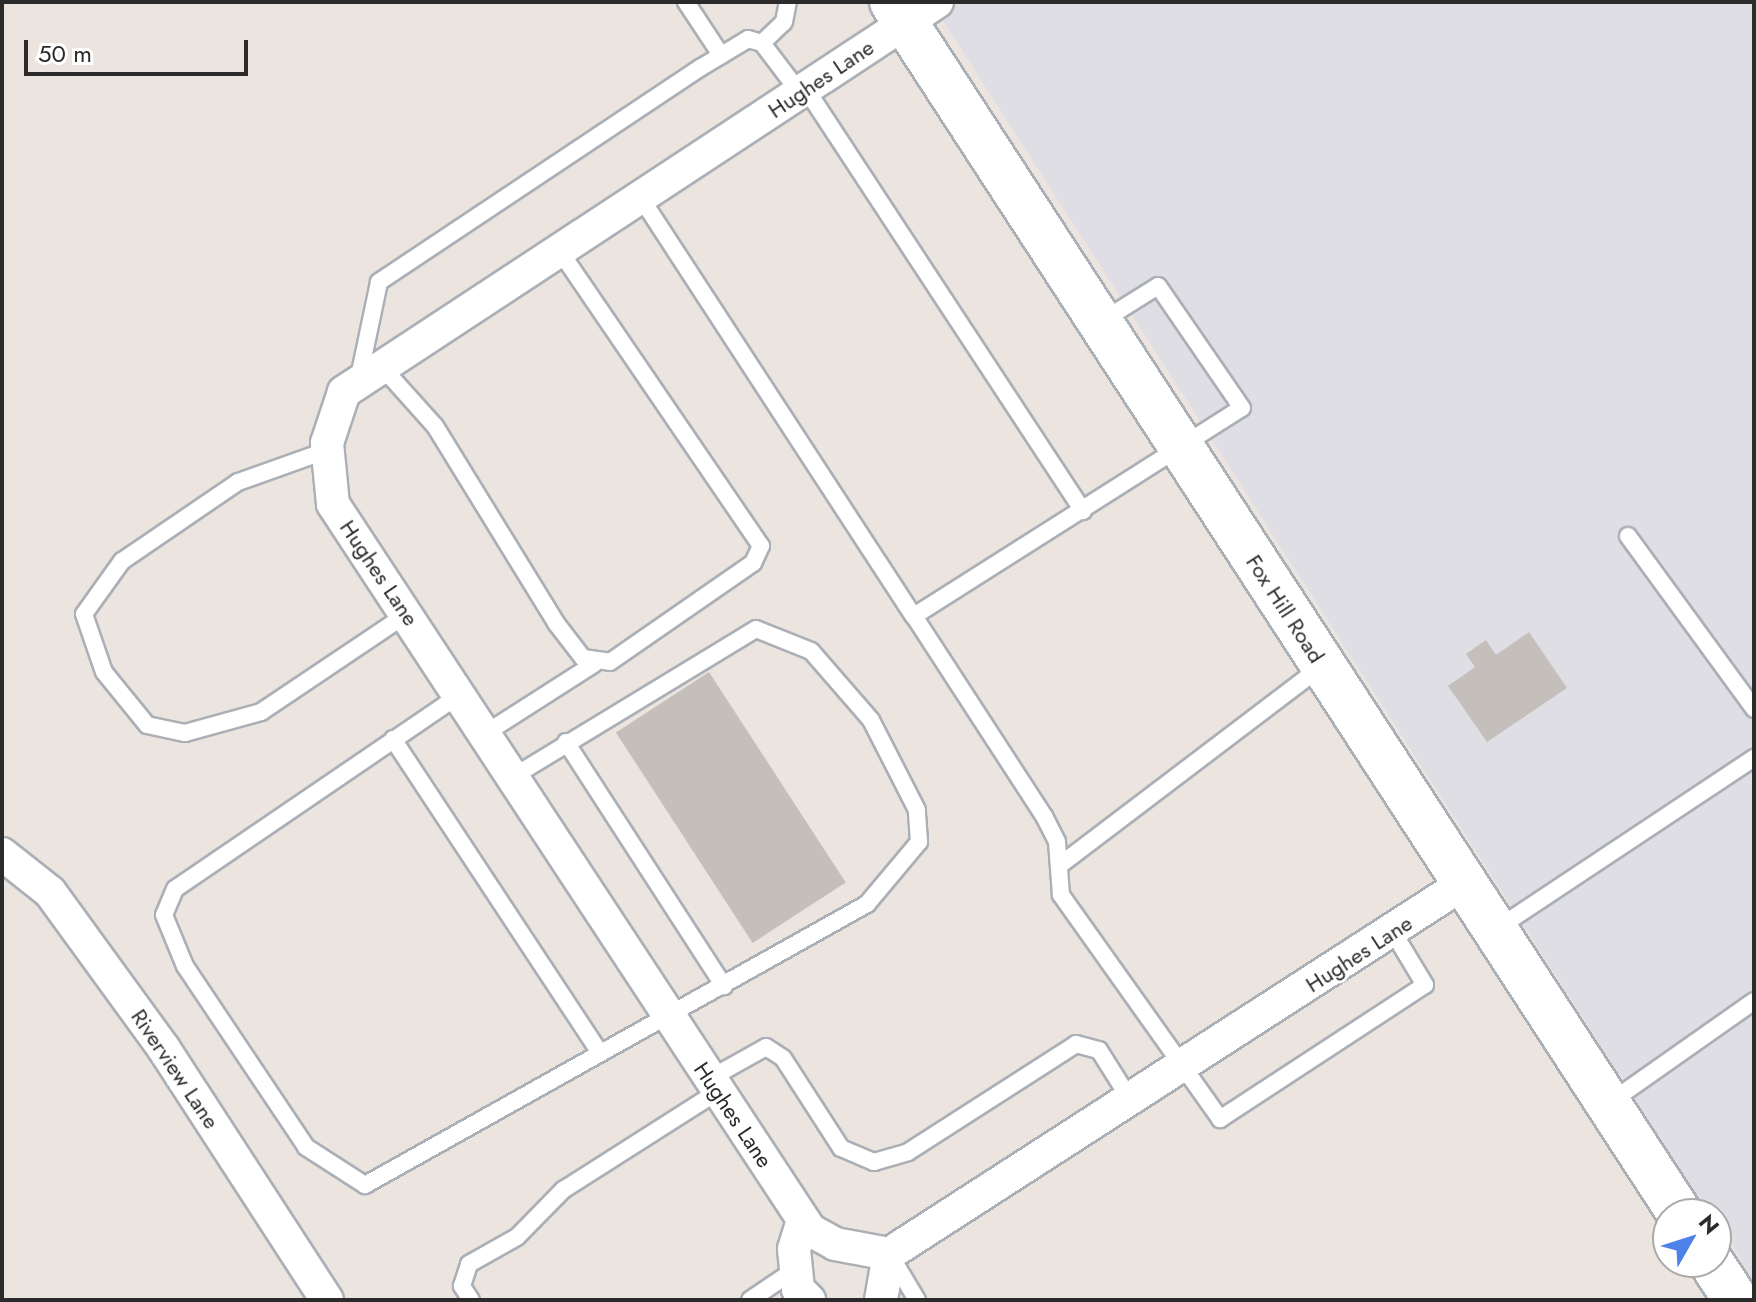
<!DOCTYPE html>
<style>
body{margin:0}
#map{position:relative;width:1756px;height:1302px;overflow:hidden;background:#ebe4df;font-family:Jost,sans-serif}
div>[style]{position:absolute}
.industrial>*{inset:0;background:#dfdee5}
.building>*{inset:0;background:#c4bfba;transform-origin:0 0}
.roads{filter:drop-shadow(2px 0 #abafb6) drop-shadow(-2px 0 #abafb6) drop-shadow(0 2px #abafb6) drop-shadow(0 -2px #abafb6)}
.lane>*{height:16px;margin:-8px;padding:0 8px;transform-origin:8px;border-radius:8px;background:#fff}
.street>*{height:32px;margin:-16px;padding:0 16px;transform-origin:16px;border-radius:16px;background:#fff}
.secondary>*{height:44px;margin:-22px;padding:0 22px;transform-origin:22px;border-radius:22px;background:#fff}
span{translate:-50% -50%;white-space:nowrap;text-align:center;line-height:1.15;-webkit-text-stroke:6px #fff;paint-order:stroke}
.street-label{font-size:22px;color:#2b2b2b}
.frame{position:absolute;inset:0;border:4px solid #2b2b2b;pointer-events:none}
.north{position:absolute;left:1652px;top:1198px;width:80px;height:80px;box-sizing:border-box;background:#fff;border:2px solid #aaa;border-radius:50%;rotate:51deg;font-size:22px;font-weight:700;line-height:32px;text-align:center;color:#2b2b2b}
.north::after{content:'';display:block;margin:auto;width:28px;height:36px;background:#4f82e8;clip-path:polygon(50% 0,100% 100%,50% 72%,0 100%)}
.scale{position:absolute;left:24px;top:40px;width:224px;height:36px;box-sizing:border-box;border:4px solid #2b2b2b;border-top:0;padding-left:10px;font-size:24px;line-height:28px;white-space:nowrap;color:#2b2b2b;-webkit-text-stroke:6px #fff;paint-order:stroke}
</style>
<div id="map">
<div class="industrial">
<i style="clip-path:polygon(931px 2px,1754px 2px,1754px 1284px,1716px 1214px,1709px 1214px)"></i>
</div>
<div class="building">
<i style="clip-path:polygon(1529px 632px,1567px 688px,1487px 742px,1448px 686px,1475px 667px,1466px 654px,1486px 640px,1496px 655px)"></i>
<i style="left:709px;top:672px;width:251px;height:111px;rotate:57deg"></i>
</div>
<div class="roads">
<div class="lane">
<i style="left:686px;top:2px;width:64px;rotate:56.6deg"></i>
<i style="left:762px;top:43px;width:30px;rotate:-44deg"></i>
<i style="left:784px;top:22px;width:20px;rotate:-79deg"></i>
<i style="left:806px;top:89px;width:505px;rotate:56.72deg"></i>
<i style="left:641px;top:198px;width:499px;rotate:56.9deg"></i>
<i style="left:914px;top:616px;width:388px;rotate:-32.4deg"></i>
<i style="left:1242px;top:408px;width:148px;rotate:-124.5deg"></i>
<i style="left:1158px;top:286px;width:66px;rotate:148deg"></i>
<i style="left:382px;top:367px;width:79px;rotate:48.1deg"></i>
<i style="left:435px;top:426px;width:231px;rotate:58.4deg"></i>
<i style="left:556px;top:623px;width:44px;rotate:52.4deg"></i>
<i style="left:583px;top:658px;width:27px;rotate:8deg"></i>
<i style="left:610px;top:662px;width:174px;rotate:-34.7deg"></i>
<i style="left:753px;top:563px;width:19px;rotate:-65deg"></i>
<i style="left:761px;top:546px;width:357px;rotate:-124.3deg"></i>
<i style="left:358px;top:382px;width:102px;rotate:-78.1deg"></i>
<i style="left:379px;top:282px;width:386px;rotate:-33.7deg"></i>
<i style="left:700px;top:68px;width:56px;rotate:-31.1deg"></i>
<i style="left:748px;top:39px;width:15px;rotate:16deg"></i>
<i style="left:762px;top:43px;width:63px;rotate:52.8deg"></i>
<i style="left:328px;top:450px;width:96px;rotate:160.4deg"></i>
<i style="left:238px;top:482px;width:140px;rotate:145.7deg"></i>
<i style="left:122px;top:561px;width:65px;rotate:125.6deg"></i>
<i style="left:84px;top:614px;width:61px;rotate:71deg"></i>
<i style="left:104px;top:672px;width:68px;rotate:50.9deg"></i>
<i style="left:147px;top:725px;width:39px;rotate:12deg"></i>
<i style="left:185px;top:733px;width:79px;rotate:-15.4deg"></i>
<i style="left:261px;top:712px;width:176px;rotate:-33.9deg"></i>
<i style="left:1628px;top:536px;width:214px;rotate:53.9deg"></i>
<i style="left:914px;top:616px;width:239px;rotate:57deg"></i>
<i style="left:1044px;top:816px;width:29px;rotate:63deg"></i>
<i style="left:1057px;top:842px;width:53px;rotate:85.7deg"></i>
<i style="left:1061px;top:895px;width:275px;rotate:54.6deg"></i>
<i style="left:1220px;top:1119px;width:245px;rotate:-33.2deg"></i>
<i style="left:1425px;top:985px;width:62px;rotate:-121.1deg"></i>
<i style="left:461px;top:694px;width:346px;rotate:145.7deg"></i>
<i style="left:175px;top:889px;width:28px;rotate:113deg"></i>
<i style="left:164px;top:915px;width:55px;rotate:67.6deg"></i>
<i style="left:185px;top:966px;width:218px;rotate:56.2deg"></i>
<i style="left:306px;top:1147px;width:70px;rotate:32.8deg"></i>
<i style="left:365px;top:1185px;width:575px;rotate:-29.24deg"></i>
<i style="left:867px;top:904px;width:81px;rotate:-50deg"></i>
<i style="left:919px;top:842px;width:32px;rotate:-94deg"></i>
<i style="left:917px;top:810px;width:101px;rotate:-117.1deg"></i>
<i style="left:871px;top:720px;width:91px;rotate:-131deg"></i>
<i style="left:811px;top:651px;width:59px;rotate:-158.2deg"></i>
<i style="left:756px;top:629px;width:283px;rotate:148.7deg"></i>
<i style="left:486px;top:733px;width:128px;rotate:-32.6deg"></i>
<i style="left:393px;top:739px;width:376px;rotate:56.6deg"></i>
<i style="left:566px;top:742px;width:291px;rotate:57.1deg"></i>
<i style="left:1060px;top:865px;width:328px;rotate:-37.2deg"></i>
<i style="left:1495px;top:930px;width:311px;rotate:-33.6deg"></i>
<i style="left:709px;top:1079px;width:65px;rotate:-29.3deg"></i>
<i style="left:766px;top:1047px;width:20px;rotate:33deg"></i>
<i style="left:783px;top:1058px;width:107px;rotate:57.2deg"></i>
<i style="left:841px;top:1148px;width:36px;rotate:23deg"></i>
<i style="left:874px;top:1162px;width:35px;rotate:-16deg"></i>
<i style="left:908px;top:1152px;width:200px;rotate:-32.7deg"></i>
<i style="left:1076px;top:1044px;width:24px;rotate:15deg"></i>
<i style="left:1099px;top:1050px;width:60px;rotate:57.9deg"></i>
<i style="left:1609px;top:1103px;width:177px;rotate:-35.1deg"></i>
<i style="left:892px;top:1258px;width:49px;rotate:59.2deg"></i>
<i style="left:471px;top:1300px;width:17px;rotate:-123deg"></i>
<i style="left:462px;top:1286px;width:23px;rotate:-72deg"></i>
<i style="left:469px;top:1264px;width:55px;rotate:-29.4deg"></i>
<i style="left:517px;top:1237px;width:66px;rotate:-45.6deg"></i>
<i style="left:563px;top:1190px;width:183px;rotate:-32.5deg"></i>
<i style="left:750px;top:1300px;width:55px;rotate:-34deg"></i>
</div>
<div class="street">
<i style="left:937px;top:2px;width:710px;rotate:146.67deg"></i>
<i style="left:344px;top:392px;width:54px;rotate:108.4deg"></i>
<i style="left:327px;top:443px;width:61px;rotate:84.4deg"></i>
<i style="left:333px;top:504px;width:869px;rotate:56.69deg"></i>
<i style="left:810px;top:1230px;width:29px;rotate:29deg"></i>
<i style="left:835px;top:1244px;width:55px;rotate:10.5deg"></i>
<i style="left:889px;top:1254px;width:683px;rotate:-32.81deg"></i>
<i style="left:2px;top:854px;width:61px;rotate:38.4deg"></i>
<i style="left:50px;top:892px;width:194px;rotate:54deg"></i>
<i style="left:164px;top:1049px;width:299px;rotate:57deg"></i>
<i style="left:803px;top:1220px;width:30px;rotate:107deg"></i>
<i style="left:794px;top:1249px;width:40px;rotate:84.3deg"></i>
<i style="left:798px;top:1289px;width:16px;rotate:45deg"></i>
<i style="left:881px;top:1300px;width:47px;rotate:-80.1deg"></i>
</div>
<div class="secondary">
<i style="left:892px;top:2px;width:1446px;rotate:56.97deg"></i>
<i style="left:1711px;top:1262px;width:45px;rotate:56.7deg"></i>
</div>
</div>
<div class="street-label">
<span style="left:821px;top:79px;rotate:-34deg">Hughes Lane</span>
<span style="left:379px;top:573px;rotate:56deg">Hughes Lane</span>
<span style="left:1285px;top:609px;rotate:57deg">Fox Hill Road</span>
<span style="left:1359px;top:954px;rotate:-33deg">Hughes Lane</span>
<span style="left:175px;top:1069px;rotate:56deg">Riverview Lane</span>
<span style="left:733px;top:1115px;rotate:56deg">Hughes Lane</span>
</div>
<div class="frame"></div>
<div class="north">N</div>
<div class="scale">50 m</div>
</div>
